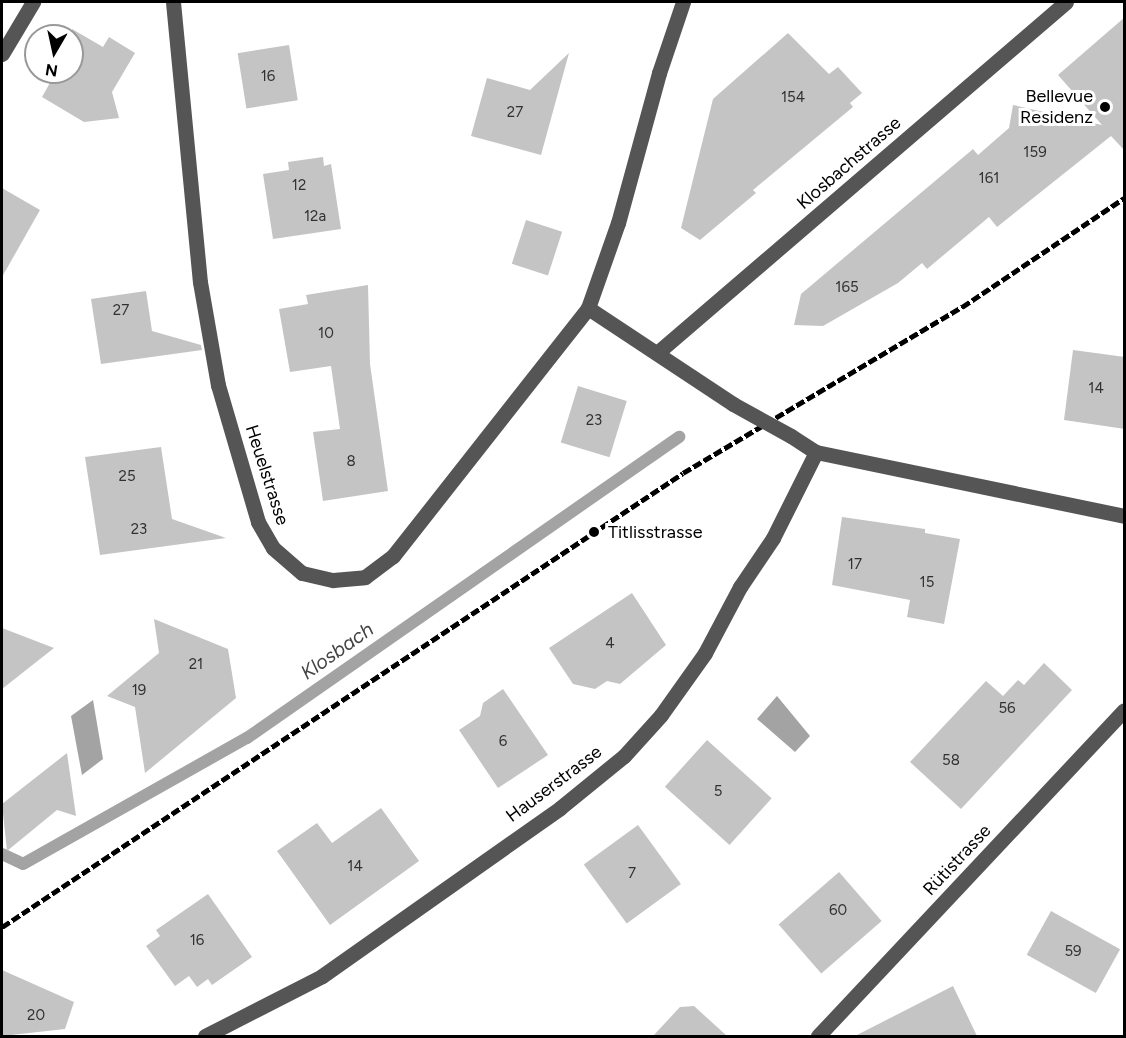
<!DOCTYPE html>
<meta charset="utf-8">
<style>
body{margin:0}
#map{position:relative;width:1126px;height:1038px;overflow:hidden;background:#fff;font-family:Figtree,sans-serif}
div>[style]{position:absolute}
.water>*{inset:0;background:#a3a3a3}
.stream>*{height:12px;margin:-6px;padding:0 6px;transform-origin:6px;border-radius:6px;background:#a3a3a3}
.building>*{inset:0;background:#c4c4c4;transform-origin:0 0}
.minor>*{height:15px;margin:-7.5px;padding:0 7.5px;transform-origin:7.5px;border-radius:7.5px;background:#555}
.rail>*{height:4.5px;margin-top:-2.25px;transform-origin:0;background:repeating-linear-gradient(90deg,#000 0 9px,transparent 0 12px)}
.minor-bridge>*{height:15px;margin:-7.5px;padding:0 7.5px;transform-origin:7.5px;border-radius:7.5px;background:#555}
.dots>*{width:16px;height:16px;translate:-50% -50%;box-sizing:border-box;border:3px solid #fff;border-radius:50%}
span{translate:-50% -50%;white-space:nowrap;text-align:center;line-height:1.15;-webkit-text-stroke:6px #fff;paint-order:stroke}
.number-label{font-size:15px;color:#313131}
.number-label span{-webkit-text-stroke-width:0}
.poi-label{font-size:18px;color:#000}
.right{translate:-100% -50%;text-align:right}
.left{translate:0 -50%;text-align:left}
.street-label{font-size:18px;color:#000}
.water-label{font-size:20px;color:#444;font-style:italic}
.frame{position:absolute;inset:0;border:3px solid #000;pointer-events:none}
.north{position:absolute;left:24px;top:24px;width:60px;height:60px;box-sizing:border-box;background:#fff;border:2px solid #999;border-radius:50%;rotate:189deg;font-size:16px;font-weight:700;line-height:24px;text-align:center;color:#000}
.north::after{content:'';display:block;margin:auto;width:21px;height:27px;background:#000;clip-path:polygon(50% 0,100% 100%,50% 72%,0 100%)}
</style>
<div id="map">
<div class="water">
<i style="clip-path:polygon(777px 696px,810px 736px,795px 752px,757px 719px)"></i>
<i style="clip-path:polygon(93px 700px,103px 759px,82px 775px,71px 716px)"></i>
</div>
<div class="stream">
<i style="left:2px;top:854px;width:23px;rotate:25deg"></i>
<i style="left:23px;top:864px;width:257px;rotate:-29.4deg"></i>
<i style="left:247px;top:738px;width:527px;rotate:-34.87deg"></i>
</div>
<div class="building">
<i style="clip-path:polygon(1125px 17px,1125px 151px,1111px 136px,997px 227px,989px 217px,927px 269px,922px 263px,898px 283px,823px 326px,794px 325px,801px 294px,973px 149px,978px 155px,1009px 128px,1013px 105px,1102px 125px,1058px 75px)"></i>
<i style="clip-path:polygon(72px 29px,103px 47px,109px 37px,135px 53px,112px 92px,119px 118px,84px 122px,42px 97px,56px 72px,72px 72px)"></i>
<i style="clip-path:polygon(788px 33px,829px 74px,838px 67px,862px 93px,850px 103px,853px 107px,753px 190px,756px 193px,700px 240px,681px 228px,713px 99px)"></i>
<i style="left:289px;top:45px;width:56px;height:52px;rotate:81deg"></i>
<i style="clip-path:polygon(569px 53px,541px 155px,471px 136px,487px 78px,530px 90px)"></i>
<i style="clip-path:polygon(323px 157px,324px 166px,331px 164px,341px 229px,273px 239px,263px 174px,289px 170px,288px 162px)"></i>
<i style="clip-path:polygon(2px 188px,40px 210px,2px 277px)"></i>
<i style="left:526px;top:220px;width:38px;height:46px;rotate:18deg"></i>
<i style="clip-path:polygon(368px 285px,370px 364px,388px 491px,323px 501px,313px 432px,340px 429px,331px 366px,290px 372px,279px 309px,308px 304px,306px 295px)"></i>
<i style="clip-path:polygon(146px 291px,152px 331px,201px 345px,202px 350px,101px 364px,91px 299px)"></i>
<i style="clip-path:polygon(1073px 350px,1125px 357px,1125px 429px,1064px 420px)"></i>
<i style="left:578px;top:386px;width:51px;height:59px;rotate:17deg"></i>
<i style="clip-path:polygon(161px 447px,172px 519px,226px 538px,100px 555px,85px 457px)"></i>
<i style="clip-path:polygon(842px 517px,925px 529px,925px 533px,960px 539px,944px 624px,907px 617px,910px 600px,832px 585px)"></i>
<i style="clip-path:polygon(632px 593px,666px 645px,620px 684px,607px 681px,595px 689px,573px 684px,549px 648px)"></i>
<i style="clip-path:polygon(154px 619px,228px 649px,236px 698px,145px 773px,135px 707px,107px 696px,159px 653px)"></i>
<i style="clip-path:polygon(2px 628px,54px 648px,2px 689px)"></i>
<i style="clip-path:polygon(1044px 663px,1072px 690px,961px 809px,910px 762px,986px 681px,1003px 696px,1018px 680px,1024px 685px)"></i>
<i style="clip-path:polygon(503px 689px,548px 755px,498px 788px,459px 730px,480px 716px,483px 703px)"></i>
<i style="left:707px;top:740px;width:87px;height:63px;rotate:42deg"></i>
<i style="clip-path:polygon(67px 753px,76px 816px,57px 810px,7px 851px,2px 804px)"></i>
<i style="clip-path:polygon(381px 808px,419px 861px,330px 925px,277px 851px,317px 823px,332px 843px)"></i>
<i style="left:638px;top:825px;width:73px;height:67px;rotate:54deg"></i>
<i style="left:839px;top:872px;width:65px;height:80px;rotate:49deg"></i>
<i style="clip-path:polygon(208px 894px,252px 957px,212px 985px,208px 979px,197px 987px,189px 976px,175px 986px,146px 946px,160px 936px,156px 930px)"></i>
<i style="left:1051px;top:911px;width:79px;height:50px;rotate:29deg"></i>
<i style="clip-path:polygon(2px 970px,74px 1002px,65px 1029px,2px 1036px)"></i>
<i style="clip-path:polygon(953px 986px,977px 1036px,855px 1036px)"></i>
<i style="clip-path:polygon(694px 1006px,727px 1036px,653px 1036px,680px 1007px)"></i>
</div>
<div class="minor">
<i style="left:173px;top:2px;width:281px;rotate:84.5deg"></i>
<i style="left:200px;top:282px;width:105px;rotate:80.1deg"></i>
<i style="left:218px;top:385px;width:143px;rotate:73.7deg"></i>
<i style="left:258px;top:522px;width:30px;rotate:60deg"></i>
<i style="left:273px;top:548px;width:38px;rotate:41deg"></i>
<i style="left:302px;top:573px;width:32px;rotate:13deg"></i>
<i style="left:333px;top:580px;width:32px;rotate:-5deg"></i>
<i style="left:365px;top:577px;width:35px;rotate:-37deg"></i>
<i style="left:393px;top:556px;width:315px;rotate:-51.8deg"></i>
<i style="left:588px;top:308px;width:90px;rotate:-70.6deg"></i>
<i style="left:618px;top:223px;width:156px;rotate:-74.7deg"></i>
<i style="left:659px;top:73px;width:75px;rotate:-71.3deg"></i>
<i style="left:2px;top:54px;width:61px;rotate:-59.2deg"></i>
<i style="left:588px;top:308px;width:174px;rotate:33.5deg"></i>
<i style="left:657px;top:353px;width:539px;rotate:-40.64deg"></i>
<i style="left:791px;top:436px;width:30px;rotate:33deg"></i>
<i style="left:816px;top:452px;width:315px;rotate:11.7deg"></i>
<i style="left:205px;top:1036px;width:131px;rotate:-27.1deg"></i>
<i style="left:322px;top:976px;width:291px;rotate:-35.2deg"></i>
<i style="left:560px;top:808px;width:82px;rotate:-39.1deg"></i>
<i style="left:624px;top:756px;width:55px;rotate:-47.9deg"></i>
<i style="left:661px;top:715px;width:76px;rotate:-54.6deg"></i>
<i style="left:705px;top:653px;width:75px;rotate:-62.1deg"></i>
<i style="left:740px;top:587px;width:59px;rotate:-56deg"></i>
<i style="left:773px;top:538px;width:96px;rotate:-63.4deg"></i>
<i style="left:818px;top:1036px;width:447px;rotate:-46.8deg"></i>
</div>
<div class="rail">
<i style="left:2px;top:927px;width:818px;rotate:-33.69deg"></i>
<i style="left:683px;top:473px;width:325px;rotate:-30.8deg"></i>
<i style="left:962px;top:307px;width:195px;rotate:-33.9deg"></i>
</div>
<div class="minor-bridge">
<i style="left:733px;top:404px;width:66px;rotate:28.9deg"></i>
</div>
<div class="dots">
<i style="left:1105px;top:107px;background:#000"></i>
<i style="left:594px;top:532px;background:#000"></i>
</div>
<div class="number-label">
<span style="left:268px;top:77px">16</span>
<span style="left:793px;top:98px">154</span>
<span style="left:515px;top:113px">27</span>
<span style="left:1035px;top:153px">159</span>
<span style="left:989px;top:179px">161</span>
<span style="left:299px;top:186px">12</span>
<span style="left:315px;top:217px">12a</span>
<span style="left:847px;top:288px">165</span>
<span style="left:121px;top:311px">27</span>
<span style="left:326px;top:334px">10</span>
<span style="left:1096px;top:389px">14</span>
<span style="left:594px;top:421px">23</span>
<span style="left:351px;top:462px">8</span>
<span style="left:127px;top:477px">25</span>
<span style="left:139px;top:530px">23</span>
<span style="left:855px;top:565px">17</span>
<span style="left:927px;top:583px">15</span>
<span style="left:610px;top:644px">4</span>
<span style="left:196px;top:665px">21</span>
<span style="left:139px;top:691px">19</span>
<span style="left:1007px;top:709px">56</span>
<span style="left:503px;top:742px">6</span>
<span style="left:951px;top:761px">58</span>
<span style="left:718px;top:792px">5</span>
<span style="left:355px;top:867px">14</span>
<span style="left:632px;top:874px">7</span>
<span style="left:838px;top:911px">60</span>
<span style="left:197px;top:941px">16</span>
<span style="left:1073px;top:952px">59</span>
<span style="left:36px;top:1016px">20</span>
</div>
<div class="poi-label">
<span class="right" style="left:1093px;top:107px">Bellevue<br>Residenz</span>
<span class="left" style="left:608px;top:532px">Titlisstrasse</span>
</div>
<div class="street-label">
<span style="left:849px;top:163px;rotate:-41deg">Klosbachstrasse</span>
<span style="left:267px;top:475px;rotate:72deg">Heuelstrasse</span>
<span style="left:554px;top:784px;rotate:-37deg">Hauserstrasse</span>
<span style="left:957px;top:860px;rotate:-47deg">Rütistrasse</span>
</div>
<div class="water-label">
<span style="left:337px;top:651px;rotate:-35deg">Klosbach</span>
</div>
<div class="frame"></div>
<div class="north">N</div>
</div>
